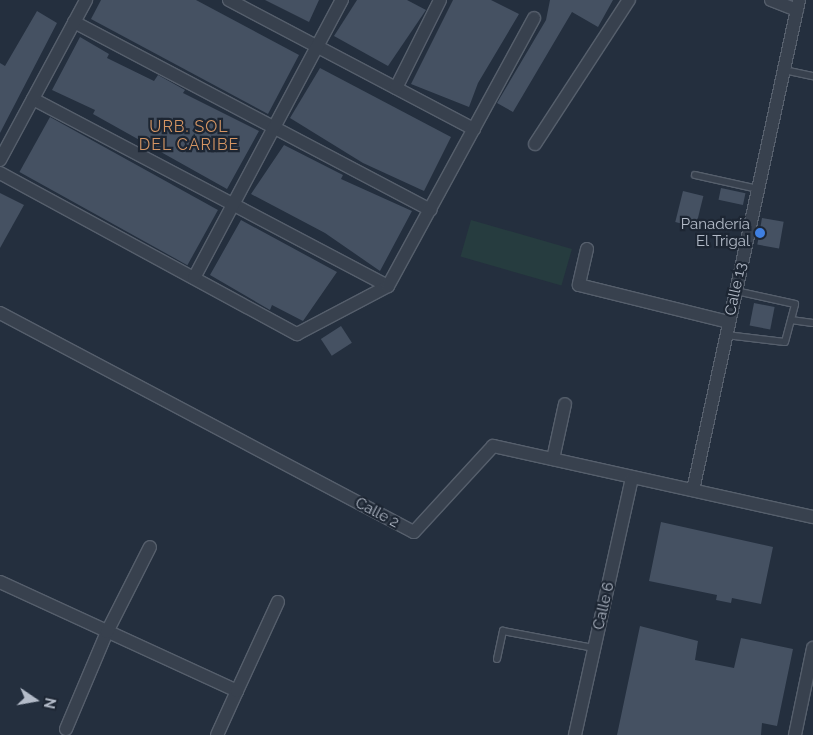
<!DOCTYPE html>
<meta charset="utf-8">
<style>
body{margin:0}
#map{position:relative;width:813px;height:735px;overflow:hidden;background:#242f3e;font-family:Raleway,sans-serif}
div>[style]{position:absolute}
.green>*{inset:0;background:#263c3f;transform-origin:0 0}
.building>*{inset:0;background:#455162;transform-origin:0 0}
.roads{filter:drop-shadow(1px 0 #565f6c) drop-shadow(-1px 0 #565f6c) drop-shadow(0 1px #565f6c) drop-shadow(0 -1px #565f6c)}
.service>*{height:6px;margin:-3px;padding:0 3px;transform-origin:3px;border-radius:3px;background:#38414e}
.minor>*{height:12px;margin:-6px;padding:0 6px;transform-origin:6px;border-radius:6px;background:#38414e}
.dots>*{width:14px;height:14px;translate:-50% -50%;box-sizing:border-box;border:2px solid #1d2633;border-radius:50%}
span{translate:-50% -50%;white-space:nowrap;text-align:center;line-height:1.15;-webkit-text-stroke:4.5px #1d2633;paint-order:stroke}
.poi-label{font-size:15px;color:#b4bcc9}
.right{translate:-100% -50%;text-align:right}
.street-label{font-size:15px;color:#b4bcc9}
.neighbourhood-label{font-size:16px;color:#d59563;letter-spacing:1px}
.north{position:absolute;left:10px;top:675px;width:50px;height:50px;-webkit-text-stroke:4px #1d2633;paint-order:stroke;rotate:102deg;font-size:14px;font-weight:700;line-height:20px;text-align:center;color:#b4bcc9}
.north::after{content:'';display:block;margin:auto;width:18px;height:22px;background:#b4bcc9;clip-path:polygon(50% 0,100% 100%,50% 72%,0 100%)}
</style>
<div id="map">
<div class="green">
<i style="left:471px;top:220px;width:105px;height:38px;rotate:16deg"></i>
</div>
<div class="building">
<i style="clip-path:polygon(101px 0,196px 0,299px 55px,268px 114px,91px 19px)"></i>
<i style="clip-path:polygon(265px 0,319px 0,309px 22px)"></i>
<i style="clip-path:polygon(357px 0,407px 0,426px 10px,388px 66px,334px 36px)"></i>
<i style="clip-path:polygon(453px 0,491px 0,519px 14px,478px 83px,469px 107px,411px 84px)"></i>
<i style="clip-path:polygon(550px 0,613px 0,598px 27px,572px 12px,513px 112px,497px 103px,546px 20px)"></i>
<i style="clip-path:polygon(37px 11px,57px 23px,0 133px,0 63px,5px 66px)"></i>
<i style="clip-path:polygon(80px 37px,109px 54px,107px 58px,154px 81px,158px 75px,185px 90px,183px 93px,259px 131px,227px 189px,93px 114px,95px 110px,52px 90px)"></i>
<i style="clip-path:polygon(320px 68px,451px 137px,424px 191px,363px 163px,290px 118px)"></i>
<i style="left:50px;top:117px;width:192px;height:63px;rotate:29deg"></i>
<i style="clip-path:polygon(284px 145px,343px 175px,341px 179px,412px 211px,380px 271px,325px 233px,251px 194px)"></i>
<i style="left:721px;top:188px;width:25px;height:12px;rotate:12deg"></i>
<i style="left:683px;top:191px;width:21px;height:32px;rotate:14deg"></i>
<i style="clip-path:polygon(0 193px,24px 205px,0 248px)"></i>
<i style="left:762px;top:218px;width:22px;height:27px;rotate:10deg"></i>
<i style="clip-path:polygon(241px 220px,337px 272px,303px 321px,272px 305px,270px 310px,210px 275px)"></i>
<i style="left:754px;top:303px;width:21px;height:23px;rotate:11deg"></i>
<i style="left:341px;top:326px;width:20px;height:24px;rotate:57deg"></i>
<i style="clip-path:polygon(661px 522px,773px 547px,761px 604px,732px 598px,731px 603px,716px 600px,717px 595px,649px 581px)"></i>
<i style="clip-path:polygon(640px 626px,698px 641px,695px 660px,734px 668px,741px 638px,793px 649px,777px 726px,762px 723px,761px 735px,617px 735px)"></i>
</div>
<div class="roads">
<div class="service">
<i style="left:784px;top:70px;width:30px;rotate:12deg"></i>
<i style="left:695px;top:175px;width:65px;rotate:12.5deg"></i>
<i style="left:791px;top:320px;width:22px;rotate:8deg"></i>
<i style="left:726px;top:335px;width:59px;rotate:6.8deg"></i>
<i style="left:785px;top:342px;width:39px;rotate:-75deg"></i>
<i style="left:795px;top:304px;width:60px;rotate:-167.6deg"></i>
<i style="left:497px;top:659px;width:29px;rotate:-78deg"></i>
<i style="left:503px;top:631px;width:93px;rotate:10.6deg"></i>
</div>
<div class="minor">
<i style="left:229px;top:0;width:277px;rotate:27.8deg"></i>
<i style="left:771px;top:0;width:28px;rotate:21deg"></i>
<i style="left:74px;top:22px;width:403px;rotate:27.8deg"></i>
<i style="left:396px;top:88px;width:98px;rotate:-63.4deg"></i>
<i style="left:33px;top:99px;width:401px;rotate:27.8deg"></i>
<i style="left:535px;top:144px;width:172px;rotate:-56.9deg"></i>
<i style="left:0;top:160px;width:182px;rotate:-61.7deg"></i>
<i style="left:0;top:173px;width:338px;rotate:28.5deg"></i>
<i style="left:297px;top:334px;width:103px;rotate:-27.8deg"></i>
<i style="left:388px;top:286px;width:305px;rotate:-61.4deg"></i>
<i style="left:587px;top:249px;width:37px;rotate:103deg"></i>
<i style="left:579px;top:285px;width:154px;rotate:13.9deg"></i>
<i style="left:194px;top:278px;width:315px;rotate:-62deg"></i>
<i style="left:0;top:313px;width:468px;rotate:27.9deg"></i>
<i style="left:414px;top:532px;width:117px;rotate:-47.4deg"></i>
<i style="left:493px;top:446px;width:328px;rotate:12.5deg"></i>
<i style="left:553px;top:459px;width:56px;rotate:-77.7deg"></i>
<i style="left:693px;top:490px;width:501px;rotate:-77.79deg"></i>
<i style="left:0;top:582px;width:261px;rotate:24.7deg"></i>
<i style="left:237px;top:691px;width:48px;rotate:114.4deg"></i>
<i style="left:237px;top:691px;width:98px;rotate:-65.3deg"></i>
<i style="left:66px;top:729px;width:105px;rotate:-67.1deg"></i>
<i style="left:107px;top:632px;width:95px;rotate:-63.2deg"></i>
<i style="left:575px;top:735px;width:264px;rotate:-77.5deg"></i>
<i style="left:795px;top:735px;width:89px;rotate:-78.3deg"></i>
</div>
</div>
<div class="dots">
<i style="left:760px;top:233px;background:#3f7fe0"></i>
</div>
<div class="poi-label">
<span class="right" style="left:750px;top:233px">Panadería<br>El Trigal</span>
</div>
<div class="street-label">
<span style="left:736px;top:289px;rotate:-78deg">Calle 13</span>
<span style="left:377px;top:513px;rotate:28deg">Calle 2</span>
<span style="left:604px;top:606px;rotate:-77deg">Calle 6</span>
</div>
<div class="neighbourhood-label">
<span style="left:189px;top:136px">URB. SOL<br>DEL CARIBE</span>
</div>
<div class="north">N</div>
</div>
